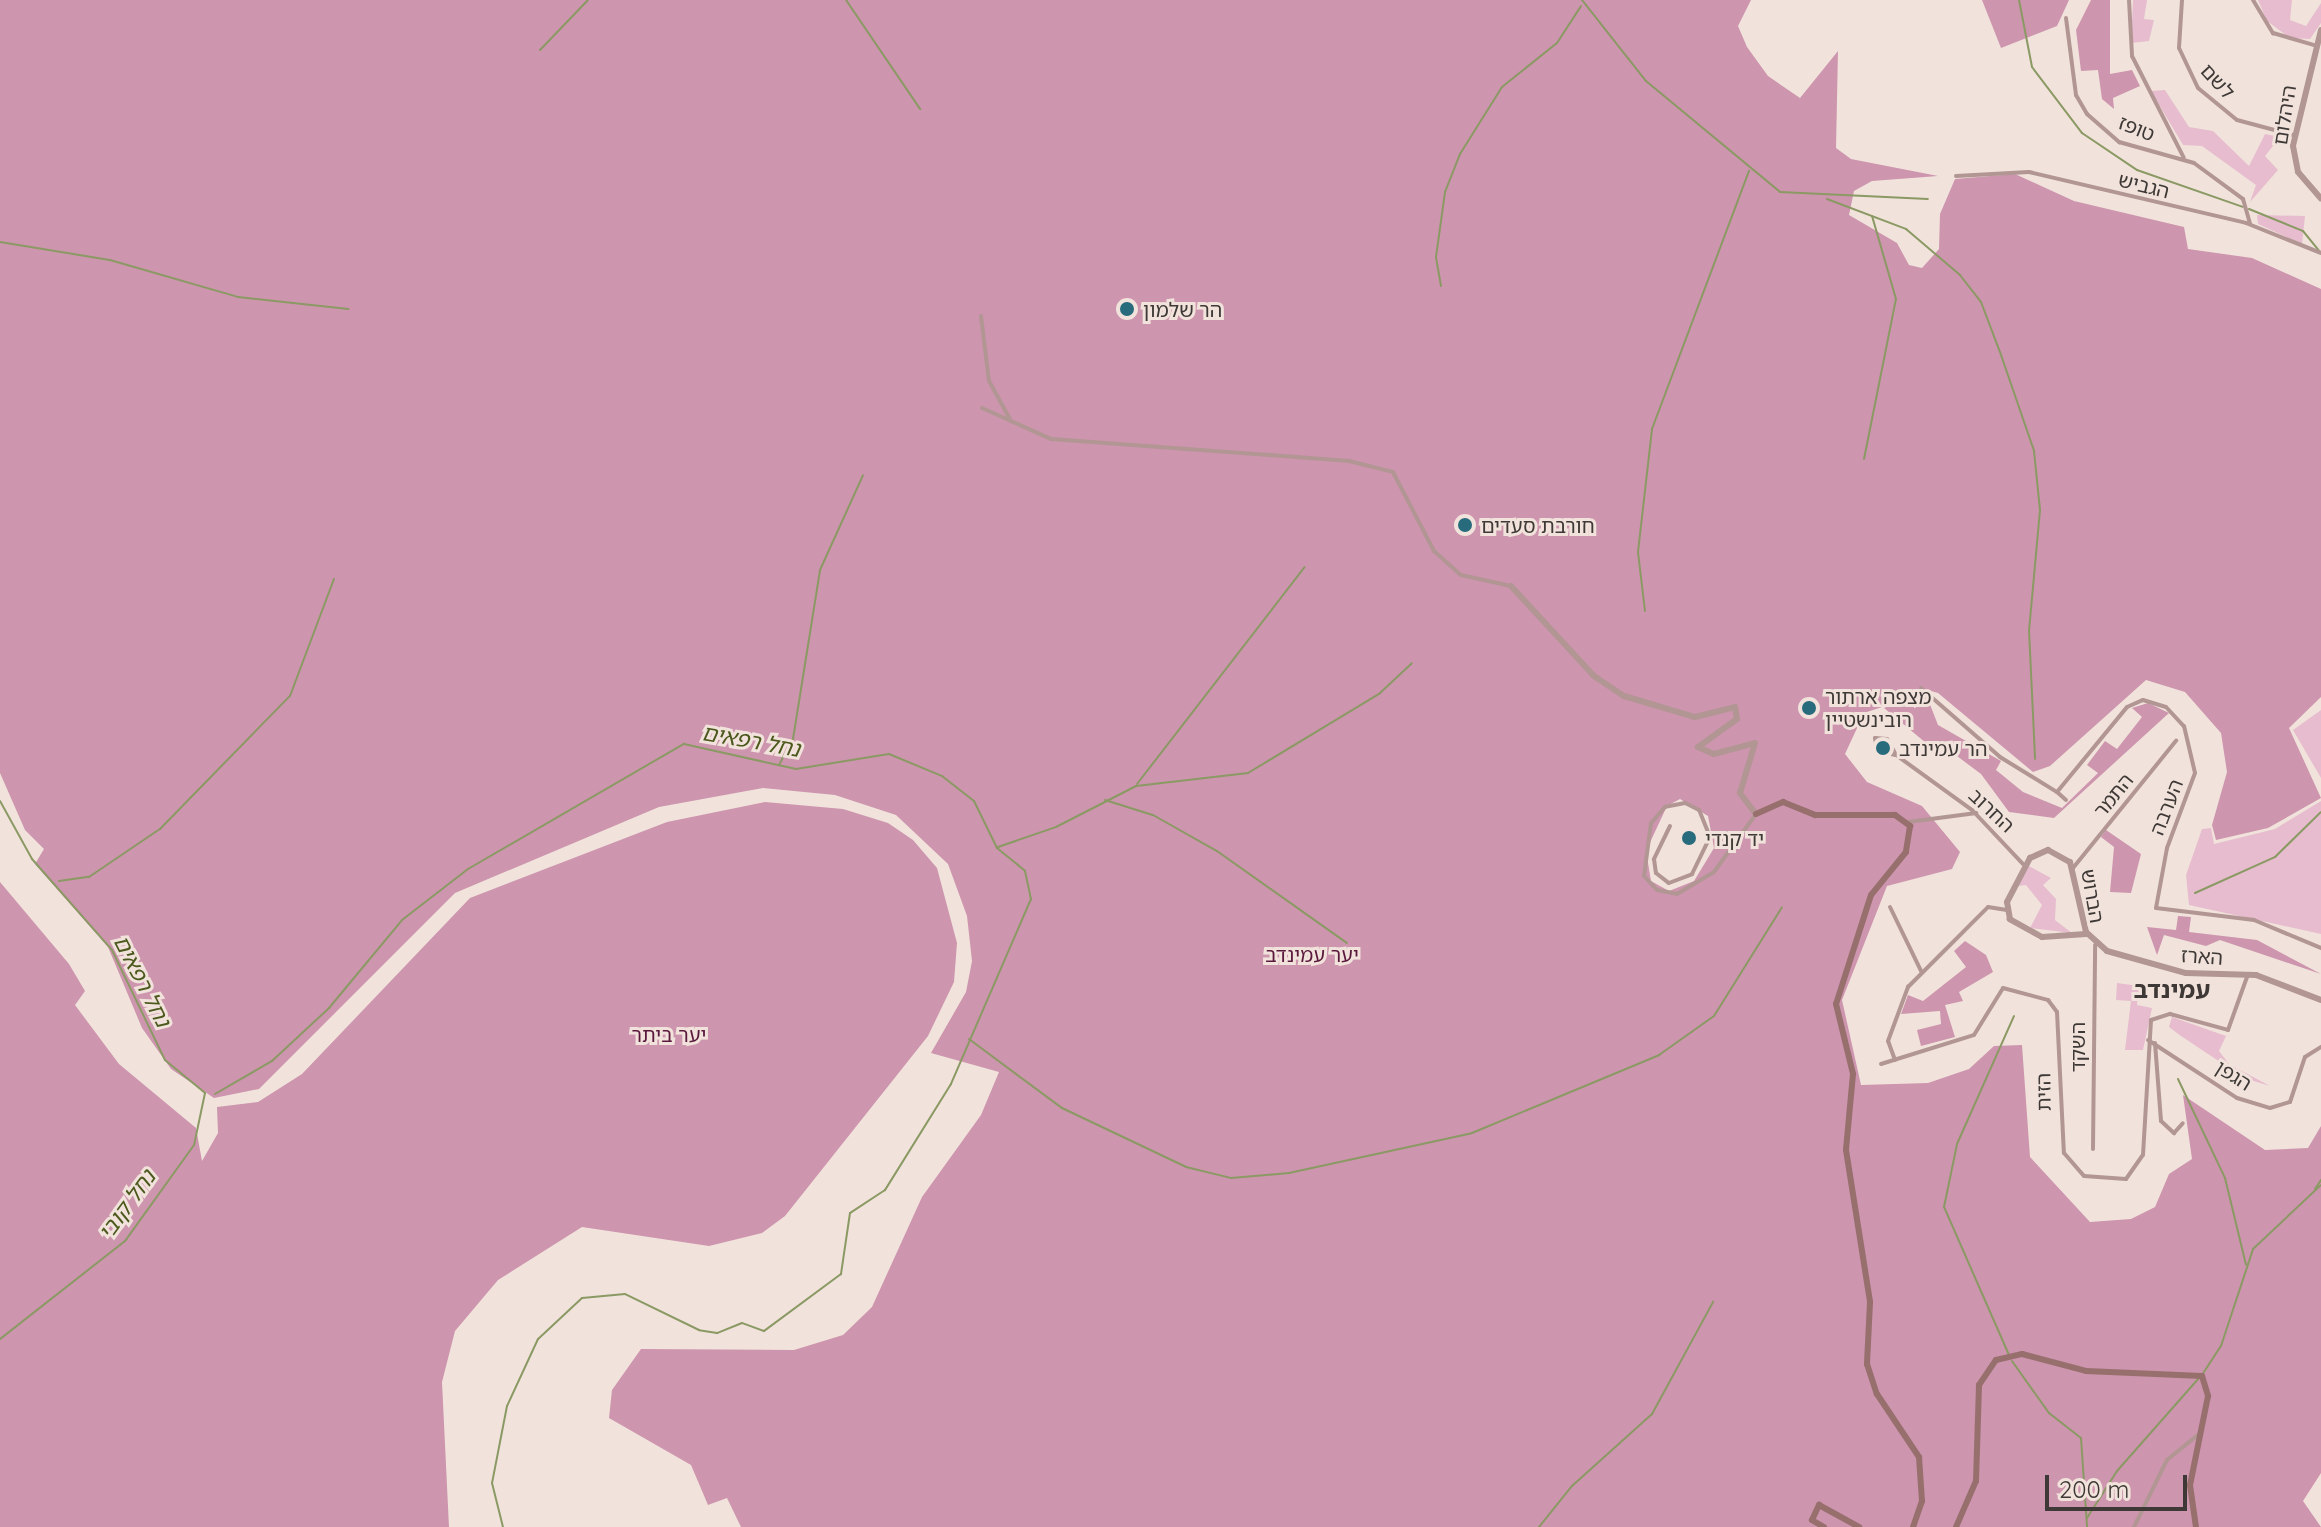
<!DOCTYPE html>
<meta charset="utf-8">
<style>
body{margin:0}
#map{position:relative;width:2321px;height:1527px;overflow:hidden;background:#f1e3db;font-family:Quicksand,"Noto Sans Hebrew",sans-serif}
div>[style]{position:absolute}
.green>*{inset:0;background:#e6bcce}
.forest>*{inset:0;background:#cd95ae}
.stream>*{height:2px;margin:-1px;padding:0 1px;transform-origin:1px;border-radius:1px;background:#8b9964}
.minor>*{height:4px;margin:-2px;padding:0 2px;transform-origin:2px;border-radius:2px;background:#b29694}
.tertiary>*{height:6px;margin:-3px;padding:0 3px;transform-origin:3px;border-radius:3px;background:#b29694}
.secondary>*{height:6px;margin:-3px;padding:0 3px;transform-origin:3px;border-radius:3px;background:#976f6d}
.dots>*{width:22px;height:22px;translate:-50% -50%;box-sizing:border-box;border:4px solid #f1e3db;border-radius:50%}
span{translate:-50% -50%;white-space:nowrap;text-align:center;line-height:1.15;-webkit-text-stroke:6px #f1e3db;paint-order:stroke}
.street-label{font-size:20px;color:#3e3936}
.poi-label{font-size:20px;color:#3e3936}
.left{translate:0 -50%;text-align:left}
.park-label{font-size:20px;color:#5b183d}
.water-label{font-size:22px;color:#4b581c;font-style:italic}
.quarter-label{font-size:24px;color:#3e3936;font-weight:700}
.scale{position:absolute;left:2045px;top:1475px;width:142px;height:36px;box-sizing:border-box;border:4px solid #3e3936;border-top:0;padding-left:10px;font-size:24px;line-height:28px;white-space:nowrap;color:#3e3936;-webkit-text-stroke:6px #f1e3db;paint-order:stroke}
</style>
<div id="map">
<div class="green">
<i style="clip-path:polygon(2133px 0,2147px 0,2144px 19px,2154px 20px,2149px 41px,2131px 43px)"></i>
<i style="clip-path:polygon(2258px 0,2292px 0,2290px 20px,2306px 26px,2321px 3px,2321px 23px,2310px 39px,2290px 38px,2267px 21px)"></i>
<i style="clip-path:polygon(2165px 90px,2189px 127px,2213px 131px,2249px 166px,2265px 134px,2280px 137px,2265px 156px,2278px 170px,2250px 202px,2256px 185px,2202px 146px,2183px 145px,2151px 91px)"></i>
<i style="clip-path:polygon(2257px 215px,2305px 216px,2302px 244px,2258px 224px)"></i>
<i style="clip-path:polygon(2321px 710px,2321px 778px,2293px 730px)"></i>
<i style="clip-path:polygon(2321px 801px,2321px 934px,2189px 905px,2186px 875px,2202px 829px,2211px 828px,2214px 844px,2275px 829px)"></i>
<i style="clip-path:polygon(2025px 864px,2051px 878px,2043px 885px,2056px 899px,2055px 920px,2072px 933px,2030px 928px,2042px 905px,2026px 885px,2018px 886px)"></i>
<i style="clip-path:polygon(2117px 983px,2139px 986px,2137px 1005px,2152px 1008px,2143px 1050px,2125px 1050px,2131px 1001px,2116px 1000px)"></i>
<i style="clip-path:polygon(2172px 1017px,2226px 1036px,2219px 1051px,2229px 1064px,2270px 1086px,2244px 1078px,2181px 1036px,2169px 1027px)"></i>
</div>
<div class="forest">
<i style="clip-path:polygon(evenodd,0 0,1751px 0,1738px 26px,1747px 47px,1768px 76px,1800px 98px,1838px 51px,1836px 148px,1851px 159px,1938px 176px,1872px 181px,1854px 191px,1849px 215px,1897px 243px,1909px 265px,1922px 268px,1939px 249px,1940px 214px,1955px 179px,2015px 174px,2074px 201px,2184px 227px,2188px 249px,2252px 258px,2321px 289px,2321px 697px,2289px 728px,2321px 798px,2268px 828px,2216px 840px,2212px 825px,2227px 772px,2221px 733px,2185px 692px,2146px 680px,2050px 766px,2033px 772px,1938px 693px,1924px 689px,1938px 725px,2001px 761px,1996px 770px,2023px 792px,2062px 808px,2098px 773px,2087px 765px,2105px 741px,2117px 749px,2142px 717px,2132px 708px,2148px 703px,2169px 713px,2054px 818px,2009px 812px,1981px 774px,1937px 741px,1932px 748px,1884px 708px,1906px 699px,1864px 713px,1845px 754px,1867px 782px,1922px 806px,1960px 852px,1952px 869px,1887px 886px,1842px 1000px,1861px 1085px,1928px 1083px,1969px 1069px,1994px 1046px,2022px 1045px,2030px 1157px,2090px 1222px,2131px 1219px,2155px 1207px,2169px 1174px,2192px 1159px,2183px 1095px,2265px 1150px,2308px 1148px,2321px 1126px,2321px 1473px,2303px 1501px,2321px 1527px,741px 1527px,727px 1498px,708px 1505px,691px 1465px,609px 1418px,612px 1390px,641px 1349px,794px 1350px,843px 1335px,872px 1307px,922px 1197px,981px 1115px,999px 1072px,931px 1053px,966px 992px,972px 961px,967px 916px,948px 864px,896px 815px,835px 795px,763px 788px,659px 807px,455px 893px,259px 1089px,214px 1098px,171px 1069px,142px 1028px,108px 947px,35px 864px,44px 849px,25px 830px,0 773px,0 0,1680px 799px,1708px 816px,1714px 848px,1694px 881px,1669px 891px,1651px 881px,1646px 851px,1667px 806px,1680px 799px)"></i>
<i style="clip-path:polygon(1982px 0,2069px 0,2057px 26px,2001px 48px)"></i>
<i style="clip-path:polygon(2091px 0,2110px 0,2110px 74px,2132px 70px,2140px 86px,2113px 98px,2114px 109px,2102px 99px,2098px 70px,2081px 71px,2076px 30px)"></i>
<i style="clip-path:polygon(765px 802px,843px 809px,888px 823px,913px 840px,937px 868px,957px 943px,954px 982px,928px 1036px,785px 1216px,762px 1233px,709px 1246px,582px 1227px,498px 1280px,455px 1331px,442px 1382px,449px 1527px,0 1527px,0 882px,69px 964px,85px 991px,75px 1005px,119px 1064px,196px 1128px,202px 1161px,218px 1133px,217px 1107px,258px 1102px,302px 1074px,470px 898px,667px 822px)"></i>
<i style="clip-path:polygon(2106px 830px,2141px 854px,2131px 893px,2110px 892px,2114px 847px,2101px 837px)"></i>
<i style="clip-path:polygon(2178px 916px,2191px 917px,2189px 932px,2257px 940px,2321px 974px,2220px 940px,2206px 946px,2164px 935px,2157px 955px,2147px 927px,2176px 930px)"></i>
<i style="clip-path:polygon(1965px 941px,1986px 955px,1993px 972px,1959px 992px,1963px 1001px,1945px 1005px,1955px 1037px,1921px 1046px,1917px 1030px,1941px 1024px,1940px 1011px,1901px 1014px,1908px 995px,1923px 1001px,1966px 967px,1954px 951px)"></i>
</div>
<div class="stream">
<i style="left:846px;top:0;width:132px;rotate:55.8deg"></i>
<i style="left:1582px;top:0;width:103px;rotate:51.7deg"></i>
<i style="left:1646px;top:81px;width:174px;rotate:39.6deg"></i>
<i style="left:1780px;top:192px;width:148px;rotate:2.7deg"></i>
<i style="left:2019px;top:0;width:68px;rotate:79deg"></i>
<i style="left:2032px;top:67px;width:83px;rotate:52.9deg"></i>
<i style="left:2082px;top:133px;width:66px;rotate:33.9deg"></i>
<i style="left:2137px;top:170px;width:112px;rotate:19.2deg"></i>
<i style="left:540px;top:50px;width:69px;rotate:-46.2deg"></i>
<i style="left:1827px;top:199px;width:85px;rotate:20.8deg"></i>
<i style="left:1906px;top:229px;width:71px;rotate:40.4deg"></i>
<i style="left:1960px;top:275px;width:34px;rotate:52deg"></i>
<i style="left:1981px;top:302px;width:53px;rotate:69.2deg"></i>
<i style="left:2000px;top:352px;width:105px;rotate:71deg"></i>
<i style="left:2034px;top:451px;width:59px;rotate:84.2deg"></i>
<i style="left:2040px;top:510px;width:121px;rotate:95.2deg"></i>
<i style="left:2029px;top:630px;width:129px;rotate:87.3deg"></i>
<i style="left:2249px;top:209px;width:58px;rotate:22.2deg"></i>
<i style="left:2303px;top:231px;width:27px;rotate:51deg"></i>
<i style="left:0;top:242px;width:111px;rotate:9.3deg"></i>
<i style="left:110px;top:260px;width:133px;rotate:16.1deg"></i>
<i style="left:238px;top:297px;width:111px;rotate:6.2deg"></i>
<i style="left:1441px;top:286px;width:29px;rotate:-100deg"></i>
<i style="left:1436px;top:257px;width:66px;rotate:-82.1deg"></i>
<i style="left:1445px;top:192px;width:41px;rotate:-68.5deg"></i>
<i style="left:1460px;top:154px;width:79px;rotate:-57.9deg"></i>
<i style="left:1502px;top:87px;width:70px;rotate:-38.7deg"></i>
<i style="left:1557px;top:43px;width:44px;rotate:-57deg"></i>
<i style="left:1864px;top:459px;width:163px;rotate:-78.7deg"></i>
<i style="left:1896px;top:299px;width:86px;rotate:-106.1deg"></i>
<i style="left:1645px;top:611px;width:59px;rotate:-96.8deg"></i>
<i style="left:1638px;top:552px;width:124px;rotate:-83.5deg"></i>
<i style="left:1652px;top:429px;width:276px;rotate:-69.4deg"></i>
<i style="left:779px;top:765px;width:30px;rotate:-62deg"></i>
<i style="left:793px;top:739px;width:171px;rotate:-80.9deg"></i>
<i style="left:820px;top:570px;width:104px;rotate:-65.6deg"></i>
<i style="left:1137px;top:784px;width:274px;rotate:-52.3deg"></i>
<i style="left:1105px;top:800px;width:50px;rotate:17.4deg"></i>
<i style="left:1153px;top:815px;width:73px;rotate:29.4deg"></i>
<i style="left:1217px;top:851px;width:159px;rotate:35.3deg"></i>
<i style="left:0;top:801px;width:66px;rotate:61.1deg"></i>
<i style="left:32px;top:859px;width:121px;rotate:48.7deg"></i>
<i style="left:112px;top:950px;width:122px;rotate:64.3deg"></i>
<i style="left:165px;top:1060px;width:52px;rotate:39.5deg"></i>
<i style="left:205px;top:1093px;width:53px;rotate:101.9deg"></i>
<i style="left:194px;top:1145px;width:118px;rotate:125.7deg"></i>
<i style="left:125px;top:1241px;width:159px;rotate:141.9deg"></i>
<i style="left:998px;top:847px;width:61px;rotate:-19deg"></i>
<i style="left:1056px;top:827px;width:90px;rotate:-27.1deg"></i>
<i style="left:1136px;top:786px;width:113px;rotate:-6.6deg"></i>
<i style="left:1248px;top:773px;width:153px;rotate:-31.1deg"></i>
<i style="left:1379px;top:694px;width:45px;rotate:-43.2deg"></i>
<i style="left:59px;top:881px;width:30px;rotate:-8deg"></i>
<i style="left:89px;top:877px;width:86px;rotate:-34.1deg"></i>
<i style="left:160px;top:829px;width:186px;rotate:-45.7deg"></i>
<i style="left:290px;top:696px;width:125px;rotate:-69.4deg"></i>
<i style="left:2195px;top:893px;width:88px;rotate:-24.2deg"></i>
<i style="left:2275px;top:857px;width:64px;rotate:-44.4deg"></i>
<i style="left:969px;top:1039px;width:116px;rotate:36.6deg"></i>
<i style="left:1062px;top:1108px;width:137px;rotate:25.4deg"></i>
<i style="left:1186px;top:1167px;width:46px;rotate:13.7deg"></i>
<i style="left:1231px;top:1178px;width:58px;rotate:-4.9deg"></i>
<i style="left:1289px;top:1173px;width:187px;rotate:-12.3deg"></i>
<i style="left:1472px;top:1133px;width:203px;rotate:-22.6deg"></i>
<i style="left:1659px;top:1055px;width:67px;rotate:-35.3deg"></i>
<i style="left:1714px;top:1016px;width:128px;rotate:-58deg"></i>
<i style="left:2178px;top:1079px;width:110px;rotate:64.6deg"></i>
<i style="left:2225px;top:1178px;width:89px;rotate:76.4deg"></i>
<i style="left:215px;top:1094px;width:66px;rotate:-30.1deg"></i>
<i style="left:272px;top:1061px;width:78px;rotate:-42.9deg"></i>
<i style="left:329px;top:1008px;width:114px;rotate:-50.3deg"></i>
<i style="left:402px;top:920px;width:83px;rotate:-37.7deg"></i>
<i style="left:468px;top:869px;width:250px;rotate:-30.1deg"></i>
<i style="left:684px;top:744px;width:115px;rotate:12.6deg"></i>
<i style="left:796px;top:769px;width:94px;rotate:-9.2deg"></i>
<i style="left:889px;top:754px;width:57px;rotate:22.5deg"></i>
<i style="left:942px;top:776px;width:41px;rotate:38deg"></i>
<i style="left:974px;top:801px;width:52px;rotate:63.9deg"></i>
<i style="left:997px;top:848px;width:36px;rotate:39deg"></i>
<i style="left:1025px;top:871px;width:29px;rotate:78deg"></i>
<i style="left:1031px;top:899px;width:202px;rotate:113.4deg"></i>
<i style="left:951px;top:1084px;width:125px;rotate:121.9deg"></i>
<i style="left:885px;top:1190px;width:42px;rotate:146.7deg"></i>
<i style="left:850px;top:1213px;width:62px;rotate:98.4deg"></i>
<i style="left:841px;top:1274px;width:96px;rotate:143.5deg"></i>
<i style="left:764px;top:1331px;width:23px;rotate:-160deg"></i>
<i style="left:742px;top:1323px;width:27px;rotate:158deg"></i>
<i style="left:717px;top:1333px;width:18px;rotate:-171deg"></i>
<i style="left:699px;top:1330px;width:82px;rotate:-154.1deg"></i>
<i style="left:625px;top:1294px;width:43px;rotate:174.7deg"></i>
<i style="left:582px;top:1298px;width:60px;rotate:137deg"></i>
<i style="left:538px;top:1339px;width:74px;rotate:114.8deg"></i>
<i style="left:507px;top:1406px;width:78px;rotate:101deg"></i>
<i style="left:492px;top:1483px;width:45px;rotate:76deg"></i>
<i style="left:2315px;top:1189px;width:11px;rotate:-56deg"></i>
<i style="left:2009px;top:1355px;width:162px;rotate:-113.7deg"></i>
<i style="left:1944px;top:1207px;width:64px;rotate:-78.3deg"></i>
<i style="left:1957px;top:1144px;width:140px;rotate:-66deg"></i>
<i style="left:2012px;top:1361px;width:64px;rotate:54.6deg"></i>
<i style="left:2049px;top:1413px;width:41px;rotate:38deg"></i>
<i style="left:2081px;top:1438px;width:89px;rotate:86.1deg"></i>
<i style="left:2202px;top:1375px;width:35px;rotate:-57deg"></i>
<i style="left:2221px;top:1346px;width:102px;rotate:-71.7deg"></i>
<i style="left:2253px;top:1249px;width:93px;rotate:-43.3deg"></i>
<i style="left:2087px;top:1518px;width:56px;rotate:-57.4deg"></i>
<i style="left:2117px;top:1471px;width:123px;rotate:-48.6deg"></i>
<i style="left:1539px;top:1527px;width:53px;rotate:-51.2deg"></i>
<i style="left:1572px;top:1486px;width:108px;rotate:-42deg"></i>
<i style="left:1652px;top:1414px;width:128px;rotate:-61.4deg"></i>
</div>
<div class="minor">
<i style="left:2129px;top:0;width:56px;rotate:86.9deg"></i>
<i style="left:2132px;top:56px;width:114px;rotate:63deg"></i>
<i style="left:2182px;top:0;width:48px;rotate:93.6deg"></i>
<i style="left:2179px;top:48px;width:44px;rotate:64.6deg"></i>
<i style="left:2198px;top:88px;width:50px;rotate:39.4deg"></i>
<i style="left:2237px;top:120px;width:58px;rotate:15deg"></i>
<i style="left:2253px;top:0;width:39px;rotate:59deg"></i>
<i style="left:2273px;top:33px;width:43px;rotate:16.3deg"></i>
<i style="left:2066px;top:18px;width:78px;rotate:82.6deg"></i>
<i style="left:2076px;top:95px;width:22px;rotate:60deg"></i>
<i style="left:2087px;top:114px;width:43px;rotate:41.2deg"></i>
<i style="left:2119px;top:142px;width:78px;rotate:15.6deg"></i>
<i style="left:2194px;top:163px;width:61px;rotate:36.3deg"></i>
<i style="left:2243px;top:199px;width:26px;rotate:74deg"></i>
<i style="left:1956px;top:176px;width:73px;rotate:-3.1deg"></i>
<i style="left:2029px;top:172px;width:223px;rotate:13.2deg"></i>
<i style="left:2246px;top:223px;width:81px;rotate:21.8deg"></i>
<i style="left:981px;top:316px;width:65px;rotate:83deg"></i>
<i style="left:989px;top:381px;width:46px;rotate:61.2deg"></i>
<i style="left:982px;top:408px;width:76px;rotate:24.2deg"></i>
<i style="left:1051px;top:439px;width:299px;rotate:4.2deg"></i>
<i style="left:1349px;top:461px;width:45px;rotate:14deg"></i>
<i style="left:1393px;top:472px;width:89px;rotate:62.6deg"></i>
<i style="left:1434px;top:551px;width:36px;rotate:42deg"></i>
<i style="left:1461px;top:575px;width:51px;rotate:12.4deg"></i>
<i style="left:1921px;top:688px;width:105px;rotate:41.1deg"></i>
<i style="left:2000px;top:757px;width:67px;rotate:31.6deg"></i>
<i style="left:1896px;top:755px;width:18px;rotate:-119deg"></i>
<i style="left:1887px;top:739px;width:12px;rotate:-175deg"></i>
<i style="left:1875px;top:738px;width:13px;rotate:81deg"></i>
<i style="left:1877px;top:751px;width:19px;rotate:12deg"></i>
<i style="left:1896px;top:755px;width:94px;rotate:35.9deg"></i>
<i style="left:1972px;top:810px;width:74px;rotate:46.6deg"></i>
<i style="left:2066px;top:800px;width:12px;rotate:-138deg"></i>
<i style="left:2057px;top:792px;width:110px;rotate:-50.5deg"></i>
<i style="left:2127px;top:707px;width:17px;rotate:-24deg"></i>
<i style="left:2143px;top:700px;width:24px;rotate:17deg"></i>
<i style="left:2166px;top:707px;width:26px;rotate:47deg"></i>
<i style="left:2184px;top:726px;width:48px;rotate:76.8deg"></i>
<i style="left:2195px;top:773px;width:80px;rotate:110.5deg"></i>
<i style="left:2167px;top:848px;width:61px;rotate:100.4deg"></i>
<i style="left:2156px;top:908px;width:99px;rotate:7deg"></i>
<i style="left:2254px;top:920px;width:73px;rotate:22.7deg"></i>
<i style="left:1908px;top:822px;width:69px;rotate:-7.5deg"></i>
<i style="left:1670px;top:826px;width:37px;rotate:116deg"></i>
<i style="left:1654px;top:859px;width:14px;rotate:82deg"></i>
<i style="left:1656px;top:873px;width:16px;rotate:38deg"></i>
<i style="left:1669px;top:883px;width:25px;rotate:-21deg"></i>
<i style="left:1692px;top:874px;width:41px;rotate:-64.1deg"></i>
<i style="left:1710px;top:837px;width:29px;rotate:-112deg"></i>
<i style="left:1699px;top:810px;width:16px;rotate:-153deg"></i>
<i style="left:1685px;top:803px;width:20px;rotate:169deg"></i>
<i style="left:1665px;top:807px;width:21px;rotate:131deg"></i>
<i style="left:1651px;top:823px;width:53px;rotate:97.5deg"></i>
<i style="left:1644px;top:876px;width:19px;rotate:47deg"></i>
<i style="left:1657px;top:890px;width:20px;rotate:11deg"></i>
<i style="left:1677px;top:894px;width:43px;rotate:-30.7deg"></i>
<i style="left:1714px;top:872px;width:72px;rotate:-54.1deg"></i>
<i style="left:2073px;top:868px;width:164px;rotate:-51deg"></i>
<i style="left:1890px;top:907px;width:73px;rotate:64.1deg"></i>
<i style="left:2148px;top:1040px;width:106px;rotate:33.1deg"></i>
<i style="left:2237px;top:1098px;width:34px;rotate:17deg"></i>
<i style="left:2270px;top:1108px;width:21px;rotate:-17deg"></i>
<i style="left:2290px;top:1102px;width:47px;rotate:-71.6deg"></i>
<i style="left:2305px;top:1057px;width:19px;rotate:-32deg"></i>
<i style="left:2155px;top:1043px;width:78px;rotate:85.6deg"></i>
<i style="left:2161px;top:1121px;width:18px;rotate:43deg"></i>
<i style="left:2174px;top:1133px;width:13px;rotate:-48deg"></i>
<i style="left:1895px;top:1060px;width:20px;rotate:-110deg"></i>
<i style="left:1888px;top:1041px;width:58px;rotate:-69.7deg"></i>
<i style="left:1908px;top:987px;width:113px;rotate:-45deg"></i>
<i style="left:1988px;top:907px;width:19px;rotate:9deg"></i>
<i style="left:1881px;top:1064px;width:97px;rotate:-17.3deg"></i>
<i style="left:1974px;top:1035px;width:55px;rotate:-58.3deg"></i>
<i style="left:2003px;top:988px;width:47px;rotate:14.9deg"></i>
<i style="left:2048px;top:1000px;width:15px;rotate:53deg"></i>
<i style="left:2057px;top:1012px;width:141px;rotate:87.2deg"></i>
<i style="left:2064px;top:1153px;width:30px;rotate:49deg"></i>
<i style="left:2084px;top:1176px;width:42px;rotate:4.1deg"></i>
<i style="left:2126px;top:1179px;width:29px;rotate:-55deg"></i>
<i style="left:2143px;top:1155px;width:135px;rotate:-86.6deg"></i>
<i style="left:2151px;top:1020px;width:20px;rotate:-18deg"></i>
<i style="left:2170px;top:1014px;width:60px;rotate:15.4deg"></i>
<i style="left:2228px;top:1030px;width:59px;rotate:-70.3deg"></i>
<i style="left:2093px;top:1149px;width:204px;rotate:-89.4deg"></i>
<i style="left:2134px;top:1527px;width:75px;rotate:-63.8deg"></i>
<i style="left:2167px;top:1460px;width:41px;rotate:-39.1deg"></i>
</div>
<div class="tertiary">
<i style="left:2321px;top:30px;width:119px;rotate:103.6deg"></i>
<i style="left:2293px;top:146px;width:26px;rotate:79deg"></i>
<i style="left:2298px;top:172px;width:35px;rotate:49deg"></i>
<i style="left:1511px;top:586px;width:122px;rotate:47.3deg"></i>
<i style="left:1594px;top:676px;width:36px;rotate:34deg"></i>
<i style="left:1624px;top:696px;width:74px;rotate:16.5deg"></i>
<i style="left:1695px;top:717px;width:41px;rotate:-14deg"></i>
<i style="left:1735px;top:707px;width:12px;rotate:81deg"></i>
<i style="left:1737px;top:719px;width:48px;rotate:144.3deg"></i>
<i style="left:1698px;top:747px;width:17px;rotate:24deg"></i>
<i style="left:1714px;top:754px;width:42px;rotate:-15deg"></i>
<i style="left:1755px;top:743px;width:52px;rotate:106.7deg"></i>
<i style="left:1740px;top:793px;width:26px;rotate:53deg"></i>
<i style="left:2086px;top:934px;width:44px;rotate:176.1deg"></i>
<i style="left:2042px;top:937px;width:37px;rotate:-151deg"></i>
<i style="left:2010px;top:919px;width:17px;rotate:-100deg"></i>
<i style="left:2007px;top:902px;width:50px;rotate:-62.4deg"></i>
<i style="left:2030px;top:858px;width:20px;rotate:-24deg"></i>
<i style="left:2048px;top:850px;width:25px;rotate:29deg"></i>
<i style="left:2070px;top:862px;width:72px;rotate:77.1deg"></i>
<i style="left:2086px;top:932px;width:28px;rotate:42deg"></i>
<i style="left:2107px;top:951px;width:82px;rotate:15.6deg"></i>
<i style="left:2186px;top:973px;width:70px;rotate:1.6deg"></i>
<i style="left:2256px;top:975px;width:70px;rotate:21deg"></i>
</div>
<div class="secondary">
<i style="left:1756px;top:814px;width:30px;rotate:-24deg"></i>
<i style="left:1783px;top:802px;width:35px;rotate:22deg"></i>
<i style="left:1815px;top:815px;width:80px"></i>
<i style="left:1895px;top:815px;width:19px;rotate:36deg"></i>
<i style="left:1910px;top:826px;width:26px;rotate:99deg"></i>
<i style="left:1906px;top:852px;width:55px;rotate:129.1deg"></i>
<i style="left:1871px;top:895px;width:114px;rotate:107.8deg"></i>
<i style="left:1836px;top:1004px;width:72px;rotate:76.3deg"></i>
<i style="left:1853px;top:1074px;width:76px;rotate:95.3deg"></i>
<i style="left:1846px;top:1150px;width:154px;rotate:81deg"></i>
<i style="left:1870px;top:1302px;width:62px;rotate:92.8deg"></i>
<i style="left:1867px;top:1364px;width:32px;rotate:72deg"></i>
<i style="left:1877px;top:1394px;width:76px;rotate:56.3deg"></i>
<i style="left:1919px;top:1457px;width:44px;rotate:86.1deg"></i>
<i style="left:1922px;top:1501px;width:28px;rotate:109deg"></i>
<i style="left:1824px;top:1527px;width:14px;rotate:-150deg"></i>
<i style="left:1812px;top:1520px;width:17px;rotate:-65deg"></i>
<i style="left:1819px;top:1505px;width:46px;rotate:28.8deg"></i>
<i style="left:1956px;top:1527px;width:50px;rotate:-66.5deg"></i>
<i style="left:1976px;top:1481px;width:96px;rotate:-88.2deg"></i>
<i style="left:1979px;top:1385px;width:30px;rotate:-56deg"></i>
<i style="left:1996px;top:1360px;width:27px;rotate:-13deg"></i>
<i style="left:2022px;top:1354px;width:66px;rotate:14.9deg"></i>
<i style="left:2086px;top:1371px;width:116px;rotate:2.5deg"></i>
<i style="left:2202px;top:1376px;width:21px;rotate:73deg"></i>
<i style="left:2208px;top:1396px;width:91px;rotate:101.4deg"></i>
<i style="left:2190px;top:1485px;width:42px;rotate:81.9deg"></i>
</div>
<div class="dots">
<i style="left:1127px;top:309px;background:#276b7c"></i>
<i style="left:1465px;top:525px;background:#276b7c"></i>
<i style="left:1809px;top:708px;background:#276b7c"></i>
<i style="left:1883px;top:748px;background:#276b7c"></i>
<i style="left:1689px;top:838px;background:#276b7c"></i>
</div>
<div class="street-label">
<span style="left:2218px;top:81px;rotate:47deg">לשם</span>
<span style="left:2284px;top:115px;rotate:-81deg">היהלום</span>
<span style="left:2137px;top:128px;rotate:22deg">טופז</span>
<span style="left:2144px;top:185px;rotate:14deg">הגביש</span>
<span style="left:2113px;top:795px;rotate:-51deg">התמר</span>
<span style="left:2166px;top:807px;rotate:-69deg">הערבה</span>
<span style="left:1992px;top:810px;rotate:43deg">החרוב</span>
<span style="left:2093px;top:896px;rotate:80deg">הברוש</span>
<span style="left:2202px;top:956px;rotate:4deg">הארז</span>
<span style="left:2077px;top:1047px;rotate:-90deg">השקד</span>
<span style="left:2234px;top:1075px;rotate:32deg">הגפן</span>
<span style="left:2043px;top:1092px;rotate:-91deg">הזית</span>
</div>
<div class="poi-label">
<span class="left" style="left:1143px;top:309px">הר שלמון</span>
<span class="left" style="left:1481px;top:525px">חורבת סעדים</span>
<span class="left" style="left:1825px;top:708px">מצפה ארתור<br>רובינשטיין</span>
<span class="left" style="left:1899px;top:748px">הר עמינדב</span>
<span class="left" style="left:1705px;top:838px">יד קנדי</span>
</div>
<div class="park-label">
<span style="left:1312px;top:954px">יער עמינדב</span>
<span style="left:669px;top:1034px">יער ביתר</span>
</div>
<div class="water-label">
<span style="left:751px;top:741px;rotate:10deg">נחל רפאים</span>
<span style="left:142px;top:981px;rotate:63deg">נחל רפאים</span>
<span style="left:127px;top:1205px;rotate:-54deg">נחל קובי</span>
</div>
<div class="quarter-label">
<span style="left:2172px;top:990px">עמינדב</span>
</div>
<div class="scale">200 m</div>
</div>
